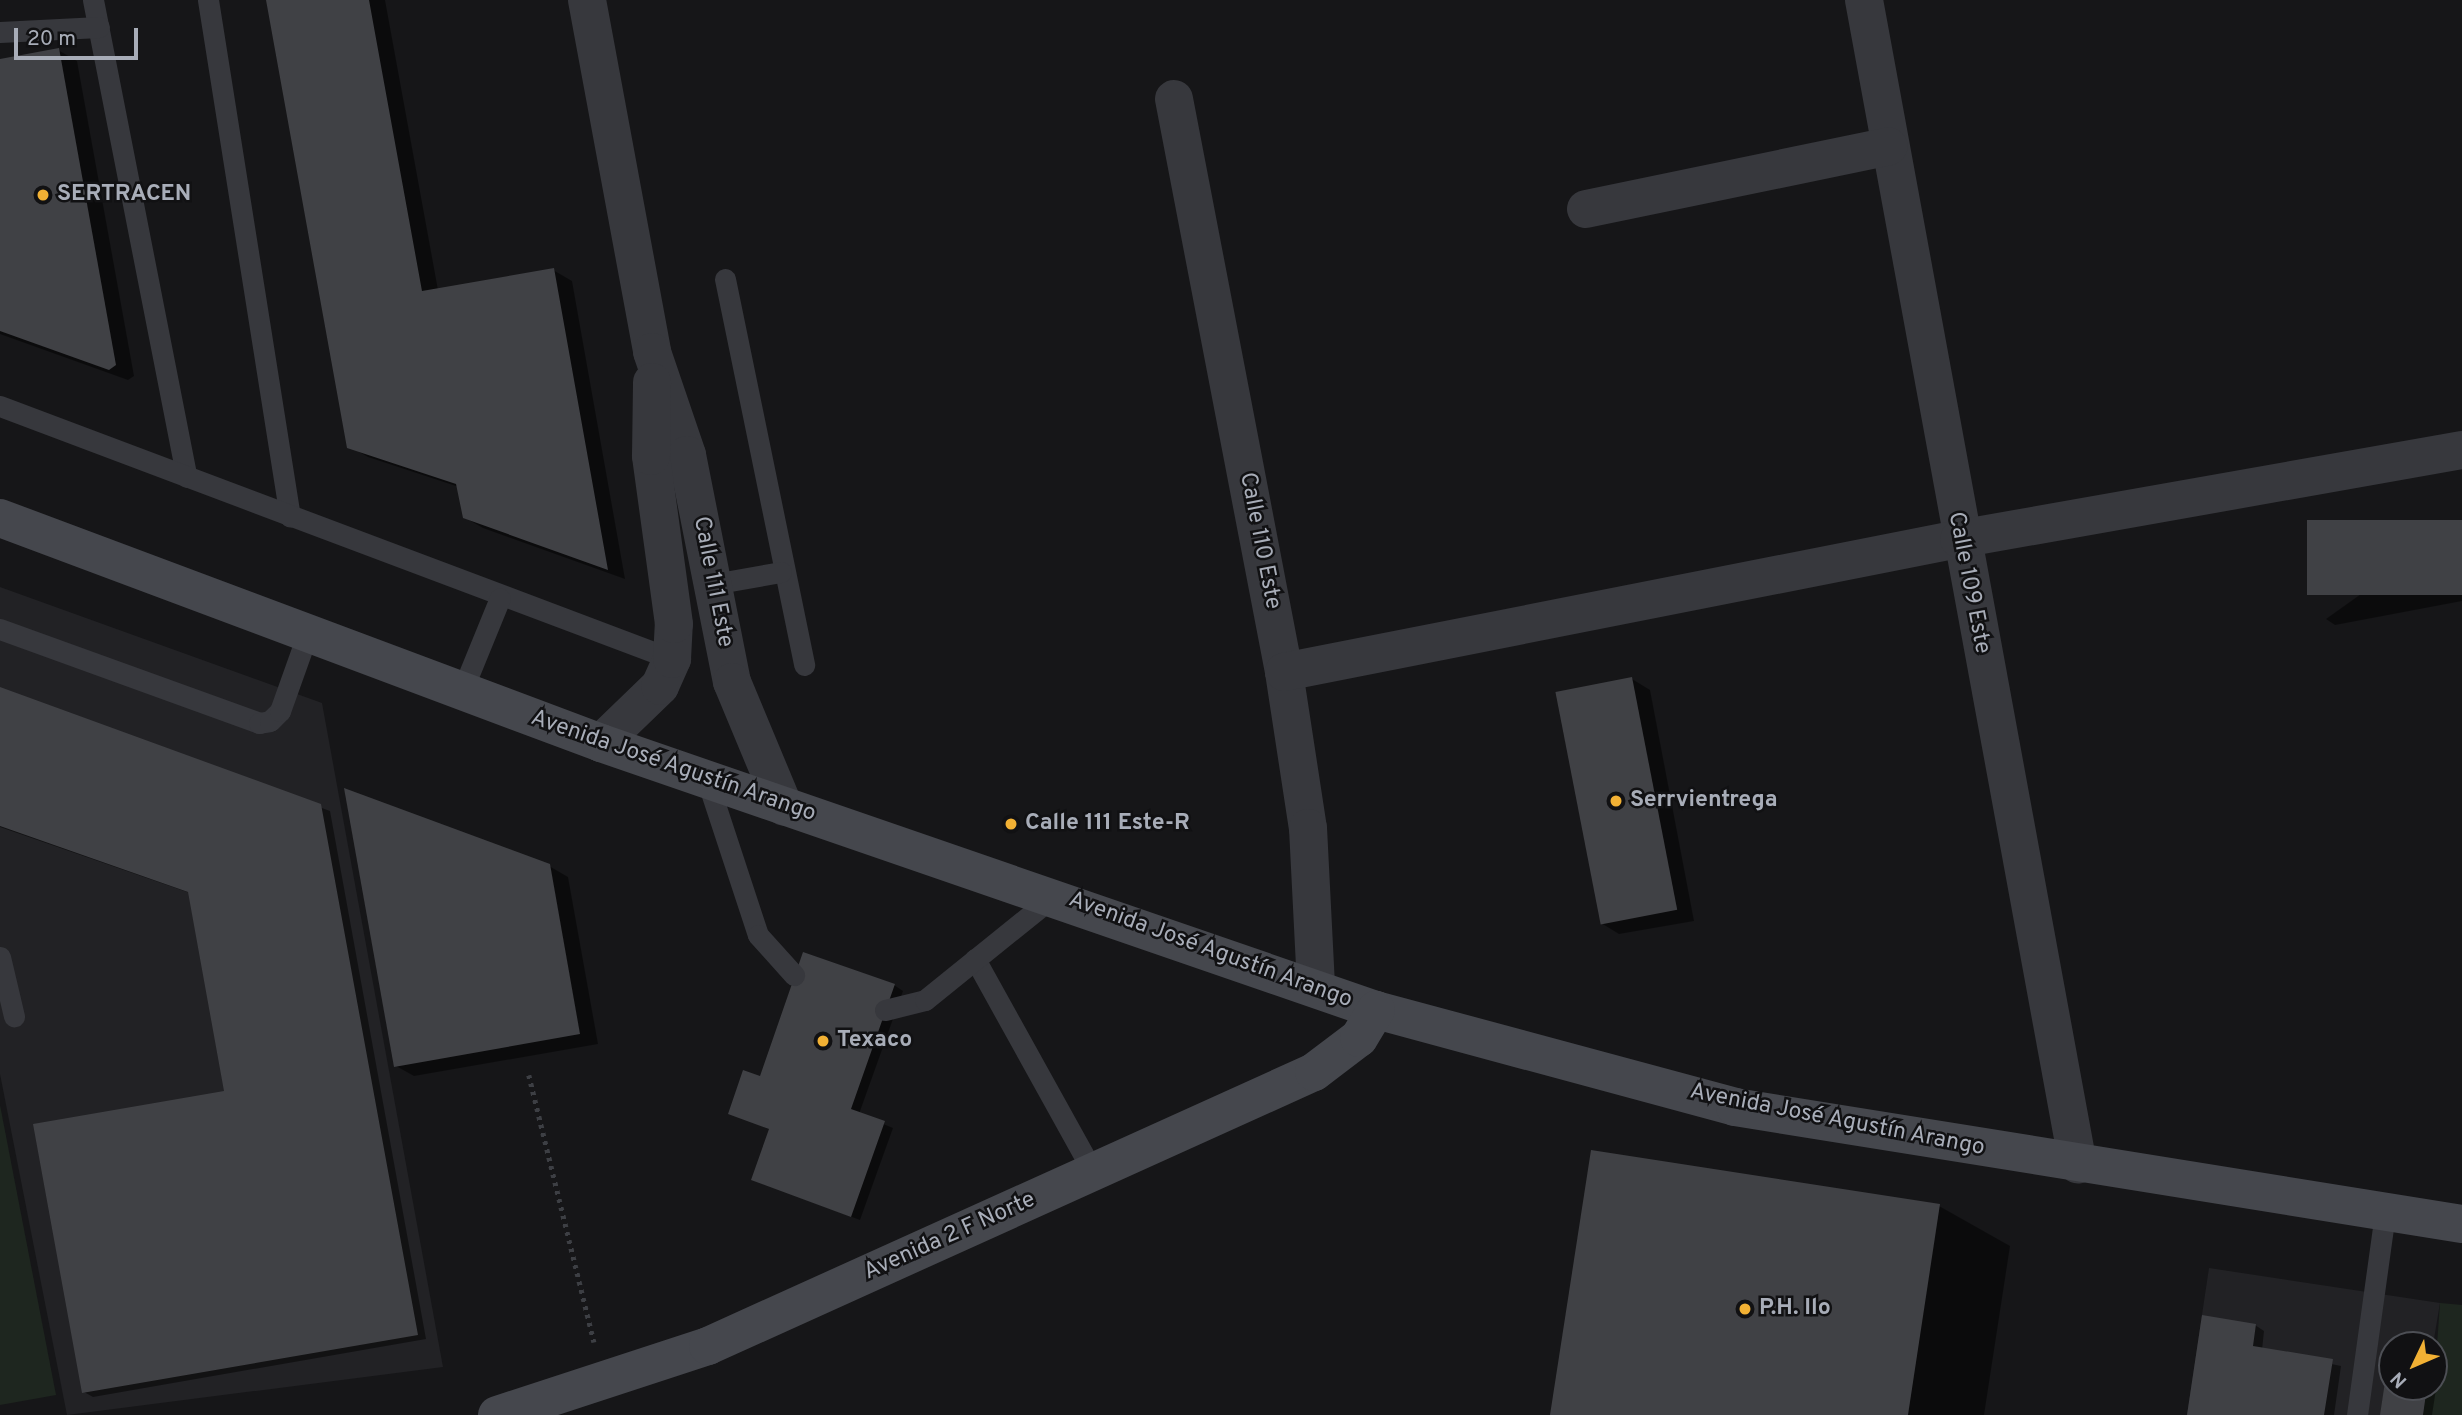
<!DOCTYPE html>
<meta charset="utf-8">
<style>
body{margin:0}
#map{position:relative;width:2462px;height:1415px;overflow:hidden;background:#161618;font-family:Overpass,sans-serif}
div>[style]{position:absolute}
.built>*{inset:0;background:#222225}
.green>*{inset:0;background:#1e261f}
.shadow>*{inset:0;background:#0007}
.building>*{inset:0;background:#404145;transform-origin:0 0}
.path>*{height:4.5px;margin-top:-2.25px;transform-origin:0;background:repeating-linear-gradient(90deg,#3d3f44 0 3.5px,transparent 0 8.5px)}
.lane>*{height:21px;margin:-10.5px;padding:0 10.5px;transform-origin:10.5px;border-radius:10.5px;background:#37383d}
.street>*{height:38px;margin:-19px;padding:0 19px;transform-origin:19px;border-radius:19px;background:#37383d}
.secondary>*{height:38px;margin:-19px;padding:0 19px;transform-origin:19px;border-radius:19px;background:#45474d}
.dots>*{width:19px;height:19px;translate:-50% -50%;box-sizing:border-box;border:4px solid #111113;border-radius:50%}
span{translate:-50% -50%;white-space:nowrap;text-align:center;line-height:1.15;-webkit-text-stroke:5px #111113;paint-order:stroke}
.poi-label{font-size:23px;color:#a8adb8;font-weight:700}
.left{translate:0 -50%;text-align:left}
.street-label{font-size:23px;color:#a8adb8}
.north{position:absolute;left:2378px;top:1331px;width:70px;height:70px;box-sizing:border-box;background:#111113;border:2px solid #4d4f55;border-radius:50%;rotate:226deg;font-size:19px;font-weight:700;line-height:28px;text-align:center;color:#a8adb8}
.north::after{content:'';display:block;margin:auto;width:24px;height:32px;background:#f2b134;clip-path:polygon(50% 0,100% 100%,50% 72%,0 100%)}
.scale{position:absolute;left:14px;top:28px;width:124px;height:32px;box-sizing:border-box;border:4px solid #a8adb8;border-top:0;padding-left:9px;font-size:21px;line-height:24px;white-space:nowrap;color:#a8adb8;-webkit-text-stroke:5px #111113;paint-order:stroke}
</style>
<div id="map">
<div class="built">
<i style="clip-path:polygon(0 587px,322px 703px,443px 1367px,67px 1415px,0 1074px)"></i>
<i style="clip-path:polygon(2209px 1268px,2440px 1303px,2433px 1345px,2392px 1345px,2392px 1387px,2427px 1387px,2423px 1415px,2187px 1415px)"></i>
</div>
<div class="green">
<i style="clip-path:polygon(0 1105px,56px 1395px,0 1405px)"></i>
<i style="clip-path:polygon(2440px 1303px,2462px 1305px,2462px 1415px,2423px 1415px,2427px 1387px,2434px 1387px)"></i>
</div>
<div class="shadow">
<i style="clip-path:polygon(267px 0,385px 0,438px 290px,553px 270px,572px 281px,625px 579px,483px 528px,464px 517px,459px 487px,368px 457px,349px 446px)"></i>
<i style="clip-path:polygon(58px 50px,77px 61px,134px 376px,128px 380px,0 334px,0 61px)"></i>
<i style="clip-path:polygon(2462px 522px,2462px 601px,2335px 625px,2326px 619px)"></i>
<i style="clip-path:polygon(1632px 679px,1650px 690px,1694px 921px,1619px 934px,1601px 923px)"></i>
<i style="clip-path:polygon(0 689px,330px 811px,426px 1339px,93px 1397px,84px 1392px,227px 1092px,190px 893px,0 827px)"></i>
<i style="clip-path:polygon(549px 866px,568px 877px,598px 1044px,414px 1076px,396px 1066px)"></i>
<i style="clip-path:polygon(894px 985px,903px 991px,859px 1114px,893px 1128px,860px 1220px,753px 1180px,771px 1130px,730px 1113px,761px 1079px)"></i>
<i style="clip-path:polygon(1939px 1206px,2010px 1246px,1984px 1415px,1552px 1415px)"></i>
<i style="clip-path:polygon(2255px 1325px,2264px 1331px,2262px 1350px,2341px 1366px,2334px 1415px,2189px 1415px)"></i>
<i style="clip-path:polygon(2392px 1365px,2392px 1387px,2434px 1387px,2434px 1374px,2438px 1376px,2432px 1415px,2381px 1415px)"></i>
</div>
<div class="building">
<i style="clip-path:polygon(266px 0,369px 0,422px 291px,554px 268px,608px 570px,463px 518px,456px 484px,347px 448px)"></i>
<i style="clip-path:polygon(59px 48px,116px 365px,109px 370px,0 331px,0 59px)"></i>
<i style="left:2462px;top:520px;width:75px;height:155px;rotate:90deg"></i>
<i style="left:1632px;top:677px;width:237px;height:78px;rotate:79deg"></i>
<i style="clip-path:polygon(0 687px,321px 804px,418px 1335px,82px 1393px,33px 1124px,224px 1091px,188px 892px,0 826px)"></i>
<i style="clip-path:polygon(344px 788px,550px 864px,580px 1034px,394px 1067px)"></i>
<i style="clip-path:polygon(803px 952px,895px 984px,851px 1109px,885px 1121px,851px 1217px,751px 1180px,769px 1129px,728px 1114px,743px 1070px,760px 1076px)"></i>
<i style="clip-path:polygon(1591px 1150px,1940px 1204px,1908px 1415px,1550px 1415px)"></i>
<i style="clip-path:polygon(2202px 1315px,2256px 1324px,2253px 1346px,2333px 1359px,2324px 1415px,2187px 1415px)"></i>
<i style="clip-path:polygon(2388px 1362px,2392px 1363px,2392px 1387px,2427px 1387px,2423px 1415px,2380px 1415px)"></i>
</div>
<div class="path">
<i style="left:529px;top:1075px;width:275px;rotate:76.3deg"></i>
</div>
<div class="lane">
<i style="left:93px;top:0;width:486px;rotate:78.9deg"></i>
<i style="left:208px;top:0;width:523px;rotate:80.99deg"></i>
<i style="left:0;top:32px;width:99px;rotate:-2.9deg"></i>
<i style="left:725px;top:279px;width:394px;rotate:78.4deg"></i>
<i style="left:0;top:406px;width:718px;rotate:20.63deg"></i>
<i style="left:713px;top:584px;width:69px;rotate:-10deg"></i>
<i style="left:0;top:629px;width:276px;rotate:19.9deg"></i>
<i style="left:259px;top:723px;width:11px;rotate:-10deg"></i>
<i style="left:270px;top:721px;width:14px;rotate:-45deg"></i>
<i style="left:280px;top:711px;width:81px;rotate:-70.4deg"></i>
<i style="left:462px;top:691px;width:100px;rotate:-67.8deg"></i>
<i style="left:707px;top:780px;width:163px;rotate:71.8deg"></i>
<i style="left:758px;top:935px;width:54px;rotate:48deg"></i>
<i style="left:0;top:957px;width:61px;rotate:76.7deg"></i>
<i style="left:975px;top:959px;width:244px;rotate:61deg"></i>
<i style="left:885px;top:1010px;width:41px;rotate:-14deg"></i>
<i style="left:925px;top:1000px;width:166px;rotate:-38.9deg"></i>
<i style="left:2357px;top:1415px;width:205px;rotate:-82.1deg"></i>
</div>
<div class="street">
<i style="left:587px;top:0;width:358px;rotate:79.5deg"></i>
<i style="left:652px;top:352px;width:109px;rotate:71.2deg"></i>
<i style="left:687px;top:455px;width:231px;rotate:78.8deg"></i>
<i style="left:732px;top:682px;width:135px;rotate:67.4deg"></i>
<i style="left:1864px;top:0;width:1184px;rotate:79.59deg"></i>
<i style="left:1174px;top:99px;width:583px;rotate:79.13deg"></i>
<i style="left:1284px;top:672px;width:158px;rotate:81.3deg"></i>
<i style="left:1308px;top:828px;width:160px;rotate:87.1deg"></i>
<i style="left:1586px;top:209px;width:309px;rotate:-11.7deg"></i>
<i style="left:1284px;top:672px;width:688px;rotate:-11.15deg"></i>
<i style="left:1959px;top:539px;width:511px;rotate:-10.03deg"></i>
<i style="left:601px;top:743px;width:82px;rotate:-44deg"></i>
<i style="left:660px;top:686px;width:30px;rotate:-66deg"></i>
<i style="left:672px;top:659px;width:35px;rotate:-87deg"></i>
<i style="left:674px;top:624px;width:170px;rotate:-97.8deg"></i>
<i style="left:651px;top:456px;width:74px;rotate:-89.2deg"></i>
</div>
<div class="secondary">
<i style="left:0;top:518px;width:642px;rotate:20.52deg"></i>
<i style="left:601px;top:743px;width:820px;rotate:19.01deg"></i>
<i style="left:1376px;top:1010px;width:372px;rotate:15.1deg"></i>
<i style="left:1735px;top:1107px;width:736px;rotate:9.14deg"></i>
<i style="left:497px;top:1415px;width:222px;rotate:-18.1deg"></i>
<i style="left:708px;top:1346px;width:665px;rotate:-24.33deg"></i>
<i style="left:1314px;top:1072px;width:56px;rotate:-37.1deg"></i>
<i style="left:1359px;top:1038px;width:33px;rotate:-59deg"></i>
</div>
<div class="dots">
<i style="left:43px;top:195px;background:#f2b134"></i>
<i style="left:1616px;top:801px;background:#f2b134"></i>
<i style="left:1011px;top:824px;background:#f2b134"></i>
<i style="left:823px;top:1041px;background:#f2b134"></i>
<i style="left:1745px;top:1309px;background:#f2b134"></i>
</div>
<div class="poi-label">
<span class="left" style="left:57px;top:195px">SERTRACEN</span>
<span class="left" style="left:1630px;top:801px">Serrvientrega</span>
<span class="left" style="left:1025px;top:824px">Calle 111 Este-R</span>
<span class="left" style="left:837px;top:1041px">Texaco</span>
<span class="left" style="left:1759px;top:1309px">P.H. Ilo</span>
</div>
<div class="street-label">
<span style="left:1259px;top:541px;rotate:79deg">Calle 110 Este</span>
<span style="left:712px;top:582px;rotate:79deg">Calle 111 Este</span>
<span style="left:1968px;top:583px;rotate:79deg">Calle 109 Este</span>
<span style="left:673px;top:767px;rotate:19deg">Avenida José Agustín Arango</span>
<span style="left:1210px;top:951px;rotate:20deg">Avenida José Agustín Arango</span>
<span style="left:1837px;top:1121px;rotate:11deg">Avenida José Agustín Arango</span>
<span style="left:950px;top:1237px;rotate:-24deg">Avenida 2 F Norte</span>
</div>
<div class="north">N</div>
<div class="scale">20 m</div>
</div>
